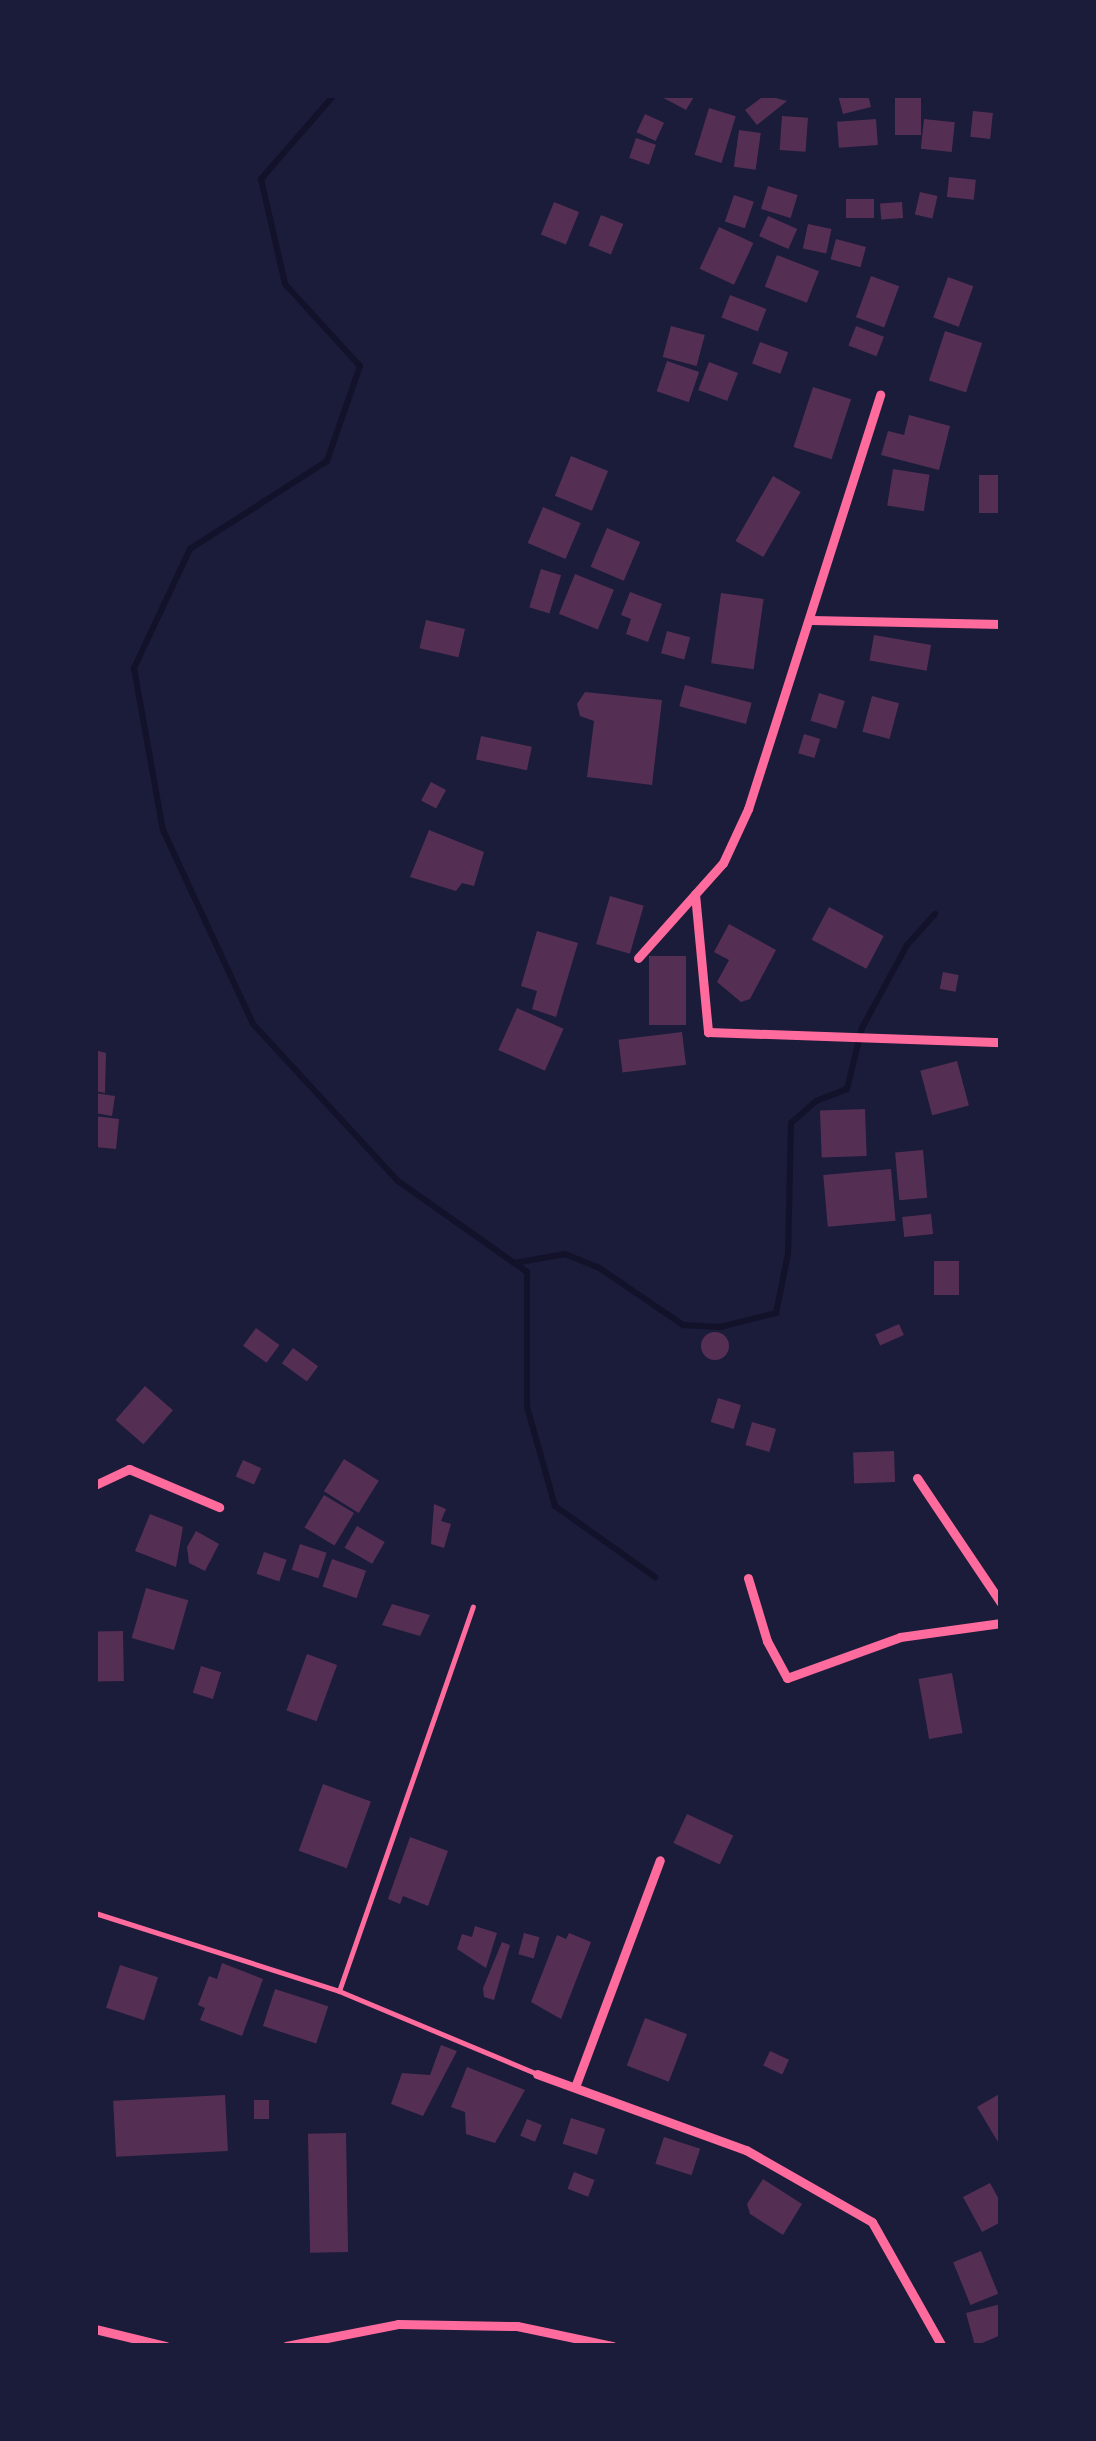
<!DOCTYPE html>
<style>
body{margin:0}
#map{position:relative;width:1096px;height:2441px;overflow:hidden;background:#1b1b3a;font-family:Figtree,sans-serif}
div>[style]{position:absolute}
.stream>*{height:6px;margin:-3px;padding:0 3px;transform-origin:3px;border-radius:3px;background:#12122b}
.building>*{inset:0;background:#542f53;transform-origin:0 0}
.round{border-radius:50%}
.service>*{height:5px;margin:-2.5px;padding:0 2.5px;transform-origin:2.5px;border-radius:2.5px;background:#ff6b9d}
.minor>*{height:9px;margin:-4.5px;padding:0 4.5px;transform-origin:4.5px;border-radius:4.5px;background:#ff6b9d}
span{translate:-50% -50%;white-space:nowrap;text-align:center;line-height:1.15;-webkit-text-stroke:10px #1b1b3a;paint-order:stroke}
.frame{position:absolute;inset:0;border:98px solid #1b1b3a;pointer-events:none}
</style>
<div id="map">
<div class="stream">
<i style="left:334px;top:95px;width:111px;rotate:131deg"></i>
<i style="left:261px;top:179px;width:108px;rotate:77.1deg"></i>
<i style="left:285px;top:284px;width:111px;rotate:47.6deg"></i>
<i style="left:360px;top:366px;width:101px;rotate:109.2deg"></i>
<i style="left:327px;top:461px;width:163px;rotate:147.3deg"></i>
<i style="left:190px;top:549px;width:132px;rotate:115.2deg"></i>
<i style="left:134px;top:668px;width:165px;rotate:79.9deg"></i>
<i style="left:163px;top:830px;width:214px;rotate:65.1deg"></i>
<i style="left:253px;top:1024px;width:214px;rotate:47.3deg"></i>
<i style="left:398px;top:1181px;width:158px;rotate:35.2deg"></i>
<i style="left:527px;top:1272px;width:135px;rotate:90deg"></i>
<i style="left:527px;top:1407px;width:103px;rotate:74.2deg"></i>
<i style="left:555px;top:1506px;width:123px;rotate:35.4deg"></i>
<i style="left:514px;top:1263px;width:52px;rotate:-10deg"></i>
<i style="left:565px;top:1254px;width:35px;rotate:22deg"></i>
<i style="left:598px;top:1267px;width:103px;rotate:34.3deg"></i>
<i style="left:683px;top:1325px;width:37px;rotate:3deg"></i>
<i style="left:720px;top:1327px;width:58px;rotate:-14deg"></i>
<i style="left:776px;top:1313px;width:60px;rotate:-78.5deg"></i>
<i style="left:788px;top:1254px;width:131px;rotate:-88.7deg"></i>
<i style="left:791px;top:1123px;width:33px;rotate:-41deg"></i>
<i style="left:816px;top:1101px;width:33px;rotate:-21deg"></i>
<i style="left:847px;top:1089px;width:63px;rotate:-76.2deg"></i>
<i style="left:862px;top:1028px;width:94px;rotate:-61.5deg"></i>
<i style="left:907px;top:945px;width:42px;rotate:-47.9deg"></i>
</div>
<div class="building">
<i style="clip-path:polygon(658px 95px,695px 95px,686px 110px)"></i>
<i style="clip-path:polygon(765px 95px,787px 101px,757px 125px,745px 110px)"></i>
<i style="clip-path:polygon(838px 95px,868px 95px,871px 107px,843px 114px)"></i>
<i style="left:895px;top:95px;width:26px;height:40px"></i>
<i style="left:709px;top:108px;width:28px;height:49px;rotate:17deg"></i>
<i style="left:973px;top:111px;width:20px;height:26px;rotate:6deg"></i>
<i style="left:645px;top:114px;width:21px;height:20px;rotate:25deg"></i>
<i style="left:782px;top:116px;width:26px;height:34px;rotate:4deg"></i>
<i style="left:876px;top:119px;width:26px;height:39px;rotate:86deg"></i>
<i style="left:924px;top:119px;width:31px;height:30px;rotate:6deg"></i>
<i style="left:739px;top:130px;width:22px;height:37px;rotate:8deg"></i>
<i style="left:636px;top:138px;width:21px;height:21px;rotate:19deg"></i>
<i style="left:949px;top:177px;width:27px;height:20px;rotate:6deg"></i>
<i style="left:768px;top:186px;width:31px;height:24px;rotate:17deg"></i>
<i style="left:920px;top:192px;width:18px;height:23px;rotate:13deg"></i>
<i style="left:734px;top:195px;width:21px;height:28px;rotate:19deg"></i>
<i style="left:846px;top:199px;width:28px;height:19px"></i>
<i style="left:554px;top:202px;width:27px;height:35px;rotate:22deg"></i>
<i style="left:902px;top:202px;width:16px;height:22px;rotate:86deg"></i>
<i style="left:601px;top:215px;width:24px;height:33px;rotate:22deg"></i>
<i style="left:768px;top:216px;width:32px;height:22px;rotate:24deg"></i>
<i style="left:808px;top:224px;width:24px;height:25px;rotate:12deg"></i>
<i style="left:719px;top:227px;width:38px;height:46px;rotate:25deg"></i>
<i style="left:836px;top:239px;width:31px;height:21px;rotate:15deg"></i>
<i style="left:777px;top:255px;width:45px;height:34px;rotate:21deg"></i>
<i style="left:871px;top:276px;width:30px;height:44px;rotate:20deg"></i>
<i style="left:948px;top:277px;width:27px;height:43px;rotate:20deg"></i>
<i style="left:730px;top:295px;width:39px;height:24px;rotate:21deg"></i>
<i style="left:671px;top:326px;width:35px;height:32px;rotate:15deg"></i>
<i style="left:856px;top:326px;width:30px;height:21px;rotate:21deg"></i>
<i style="left:945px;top:331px;width:39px;height:52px;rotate:18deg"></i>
<i style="left:760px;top:342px;width:30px;height:23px;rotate:20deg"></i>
<i style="left:667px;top:361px;width:34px;height:32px;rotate:19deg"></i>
<i style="left:709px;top:362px;width:31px;height:30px;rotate:21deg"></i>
<i style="left:813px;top:387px;width:40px;height:63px;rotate:18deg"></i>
<i style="clip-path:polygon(909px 415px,950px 426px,939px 470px,881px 455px,888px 431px,904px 435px)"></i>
<i style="left:571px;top:456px;width:40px;height:43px;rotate:22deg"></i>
<i style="left:893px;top:469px;width:37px;height:37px;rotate:9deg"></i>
<i style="left:1001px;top:475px;width:38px;height:22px;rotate:90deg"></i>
<i style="left:773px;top:476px;width:32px;height:75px;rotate:30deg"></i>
<i style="left:543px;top:507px;width:41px;height:39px;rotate:23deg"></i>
<i style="left:607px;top:528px;width:36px;height:42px;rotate:23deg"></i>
<i style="left:541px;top:569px;width:21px;height:40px;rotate:17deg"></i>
<i style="left:575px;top:574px;width:42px;height:43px;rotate:22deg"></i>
<i style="clip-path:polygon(630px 592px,662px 604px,648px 642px,626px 634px,631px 619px,621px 615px)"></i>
<i style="left:721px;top:593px;width:43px;height:71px;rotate:8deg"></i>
<i style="left:426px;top:620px;width:40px;height:29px;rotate:13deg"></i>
<i style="left:667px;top:631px;width:24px;height:23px;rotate:15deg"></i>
<i style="left:874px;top:635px;width:58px;height:26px;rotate:10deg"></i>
<i style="left:685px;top:685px;width:69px;height:22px;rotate:15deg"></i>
<i style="clip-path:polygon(585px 692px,662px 700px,652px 785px,587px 777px,594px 721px,580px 716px,577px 704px)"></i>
<i style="left:819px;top:693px;width:27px;height:29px;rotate:17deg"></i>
<i style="left:872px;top:696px;width:28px;height:37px;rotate:15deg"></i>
<i style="left:804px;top:734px;width:17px;height:20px;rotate:17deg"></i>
<i style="left:481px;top:736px;width:52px;height:24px;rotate:12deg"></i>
<i style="left:431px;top:782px;width:17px;height:21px;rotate:28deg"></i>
<i style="clip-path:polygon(429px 830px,484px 852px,474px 886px,462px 883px,456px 891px,410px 877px)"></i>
<i style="left:610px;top:896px;width:35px;height:50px;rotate:16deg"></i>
<i style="left:829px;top:907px;width:62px;height:37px;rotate:28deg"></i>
<i style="clip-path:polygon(729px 924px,776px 950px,750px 999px,741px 1002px,717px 982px,729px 960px,714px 952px)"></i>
<i style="clip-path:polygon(537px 931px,578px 943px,556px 1017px,532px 1009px,537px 991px,521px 986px)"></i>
<i style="left:649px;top:956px;width:37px;height:69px"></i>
<i style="left:943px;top:972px;width:16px;height:17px;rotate:11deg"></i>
<i style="left:517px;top:1008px;width:51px;height:46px;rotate:24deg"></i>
<i style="left:682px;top:1032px;width:33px;height:64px;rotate:83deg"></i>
<i style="clip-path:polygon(95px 1050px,106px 1053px,105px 1093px,95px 1091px)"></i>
<i style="left:957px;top:1061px;width:46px;height:38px;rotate:75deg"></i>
<i style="clip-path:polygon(95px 1093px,115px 1096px,112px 1116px,95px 1113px)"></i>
<i style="left:865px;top:1109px;width:47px;height:45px;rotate:88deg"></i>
<i style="clip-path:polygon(95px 1116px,119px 1119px,116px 1149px,95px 1147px)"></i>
<i style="left:923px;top:1150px;width:48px;height:28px;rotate:85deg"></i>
<i style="left:891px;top:1169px;width:52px;height:68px;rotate:85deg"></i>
<i style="left:931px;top:1214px;width:20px;height:29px;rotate:84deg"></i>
<i style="left:934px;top:1261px;width:25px;height:34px"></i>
<i style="left:899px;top:1324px;width:12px;height:26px;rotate:66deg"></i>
<i style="left:256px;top:1328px;width:29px;height:22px;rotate:36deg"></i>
<i class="round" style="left:701px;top:1332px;width:28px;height:28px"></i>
<i style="left:293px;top:1348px;width:31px;height:19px;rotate:36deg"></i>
<i style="left:145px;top:1386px;width:37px;height:45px;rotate:41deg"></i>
<i style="left:718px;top:1398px;width:24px;height:25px;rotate:17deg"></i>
<i style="left:752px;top:1422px;width:25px;height:24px;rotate:16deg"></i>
<i style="left:894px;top:1451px;width:31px;height:41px;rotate:88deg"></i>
<i style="left:344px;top:1459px;width:41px;height:38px;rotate:32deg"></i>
<i style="left:243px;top:1460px;width:20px;height:18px;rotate:24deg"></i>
<i style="left:324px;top:1495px;width:35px;height:38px;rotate:31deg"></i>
<i style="clip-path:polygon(434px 1504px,446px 1509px,441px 1521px,451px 1524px,444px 1548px,431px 1544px)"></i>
<i style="clip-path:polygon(150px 1514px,183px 1527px,176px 1567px,135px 1551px)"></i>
<i style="left:357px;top:1526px;width:32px;height:25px;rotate:30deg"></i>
<i style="clip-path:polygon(196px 1531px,219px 1544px,205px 1571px,189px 1563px,187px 1547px)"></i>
<i style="left:300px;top:1544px;width:28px;height:27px;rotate:18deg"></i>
<i style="left:264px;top:1552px;width:24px;height:23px;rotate:19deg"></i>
<i style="left:332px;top:1559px;width:36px;height:29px;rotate:19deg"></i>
<i style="left:146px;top:1588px;width:44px;height:52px;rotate:16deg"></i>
<i style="clip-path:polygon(392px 1604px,430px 1615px,420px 1636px,382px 1625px)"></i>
<i style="left:123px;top:1631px;width:50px;height:28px;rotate:89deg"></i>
<i style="left:307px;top:1654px;width:32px;height:60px;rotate:20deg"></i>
<i style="left:201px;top:1666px;width:21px;height:28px;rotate:17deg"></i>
<i style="left:952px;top:1673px;width:61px;height:34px;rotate:80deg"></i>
<i style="left:323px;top:1784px;width:51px;height:71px;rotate:20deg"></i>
<i style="left:687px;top:1814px;width:51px;height:32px;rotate:25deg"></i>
<i style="clip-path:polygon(410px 1837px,448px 1851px,428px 1906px,403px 1896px,400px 1904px,388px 1899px)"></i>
<i style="clip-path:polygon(475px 1926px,497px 1933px,486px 1968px,457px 1949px,462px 1934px,472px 1937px)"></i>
<i style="left:524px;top:1933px;width:16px;height:22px;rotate:15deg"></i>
<i style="clip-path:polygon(569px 1933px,591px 1942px,561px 2019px,531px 2002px,557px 1935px,566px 1939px)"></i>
<i style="clip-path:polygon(502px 1942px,510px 1945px,494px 2000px,484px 1997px,483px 1988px)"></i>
<i style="clip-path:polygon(222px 1963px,263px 1979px,242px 2036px,200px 2020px,205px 2008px,198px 2005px,209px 1976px,217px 1979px)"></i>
<i style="left:120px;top:1965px;width:40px;height:45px;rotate:18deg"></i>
<i style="left:275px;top:1989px;width:56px;height:39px;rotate:18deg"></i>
<i style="left:645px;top:2018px;width:45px;height:51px;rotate:21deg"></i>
<i style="clip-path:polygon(441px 2045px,457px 2051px,423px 2116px,391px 2104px,402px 2073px,430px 2075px)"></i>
<i style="left:770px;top:2051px;width:21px;height:16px;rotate:25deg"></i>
<i style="clip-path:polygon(467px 2067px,525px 2090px,495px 2143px,466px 2134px,465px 2112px,451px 2107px)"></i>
<i style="clip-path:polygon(1001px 2093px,1001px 2147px,977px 2107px)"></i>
<i style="left:225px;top:2095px;width:56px;height:112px;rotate:87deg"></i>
<i style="left:254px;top:2100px;width:15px;height:19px"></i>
<i style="left:571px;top:2118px;width:36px;height:27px;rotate:18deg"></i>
<i style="left:527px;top:2119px;width:16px;height:18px;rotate:22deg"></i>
<i style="left:346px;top:2133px;width:119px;height:38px;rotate:89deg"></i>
<i style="left:664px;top:2137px;width:38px;height:28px;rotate:18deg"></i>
<i style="left:574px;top:2172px;width:22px;height:18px;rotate:21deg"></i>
<i style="clip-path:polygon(763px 2179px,802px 2204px,783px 2235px,750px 2214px,747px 2204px)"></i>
<i style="clip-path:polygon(990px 2183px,1001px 2203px,1001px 2222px,982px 2232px,963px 2197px)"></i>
<i style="left:981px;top:2251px;width:46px;height:30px;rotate:68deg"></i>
<i style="clip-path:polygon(1001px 2304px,1001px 2335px,975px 2346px,966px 2313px)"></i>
</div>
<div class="service">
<i style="left:95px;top:1913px;width:256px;rotate:17.7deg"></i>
<i style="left:339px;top:1991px;width:215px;rotate:22.7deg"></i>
<i style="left:339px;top:1991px;width:407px;rotate:-70.8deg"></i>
</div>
<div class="minor">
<i style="left:811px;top:620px;width:190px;rotate:1.2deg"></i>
<i style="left:695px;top:894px;width:139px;rotate:84.6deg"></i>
<i style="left:708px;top:1032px;width:293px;rotate:2deg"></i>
<i style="left:638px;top:958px;width:127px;rotate:-48.2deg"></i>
<i style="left:723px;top:863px;width:60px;rotate:-65.2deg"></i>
<i style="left:748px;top:809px;width:435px;rotate:-72.3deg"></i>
<i style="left:917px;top:1478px;width:151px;rotate:56.1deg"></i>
<i style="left:95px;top:1485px;width:38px;rotate:-25deg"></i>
<i style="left:129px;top:1469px;width:98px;rotate:22.9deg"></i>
<i style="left:748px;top:1578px;width:66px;rotate:73.2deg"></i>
<i style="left:767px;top:1641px;width:42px;rotate:61.6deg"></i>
<i style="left:787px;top:1678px;width:120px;rotate:-19.9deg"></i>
<i style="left:900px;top:1637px;width:102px;rotate:-7.9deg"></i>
<i style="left:537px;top:2074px;width:222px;rotate:20deg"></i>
<i style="left:746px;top:2150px;width:145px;rotate:29.7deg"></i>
<i style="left:872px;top:2222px;width:142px;rotate:60.6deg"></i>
<i style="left:575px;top:2087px;width:242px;rotate:-69.5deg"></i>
<i style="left:95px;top:2329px;width:73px;rotate:13.5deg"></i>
<i style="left:286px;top:2346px;width:114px;rotate:-11.1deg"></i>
<i style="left:398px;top:2324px;width:119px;rotate:1deg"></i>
<i style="left:517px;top:2326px;width:98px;rotate:11.8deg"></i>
</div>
<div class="frame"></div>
</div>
